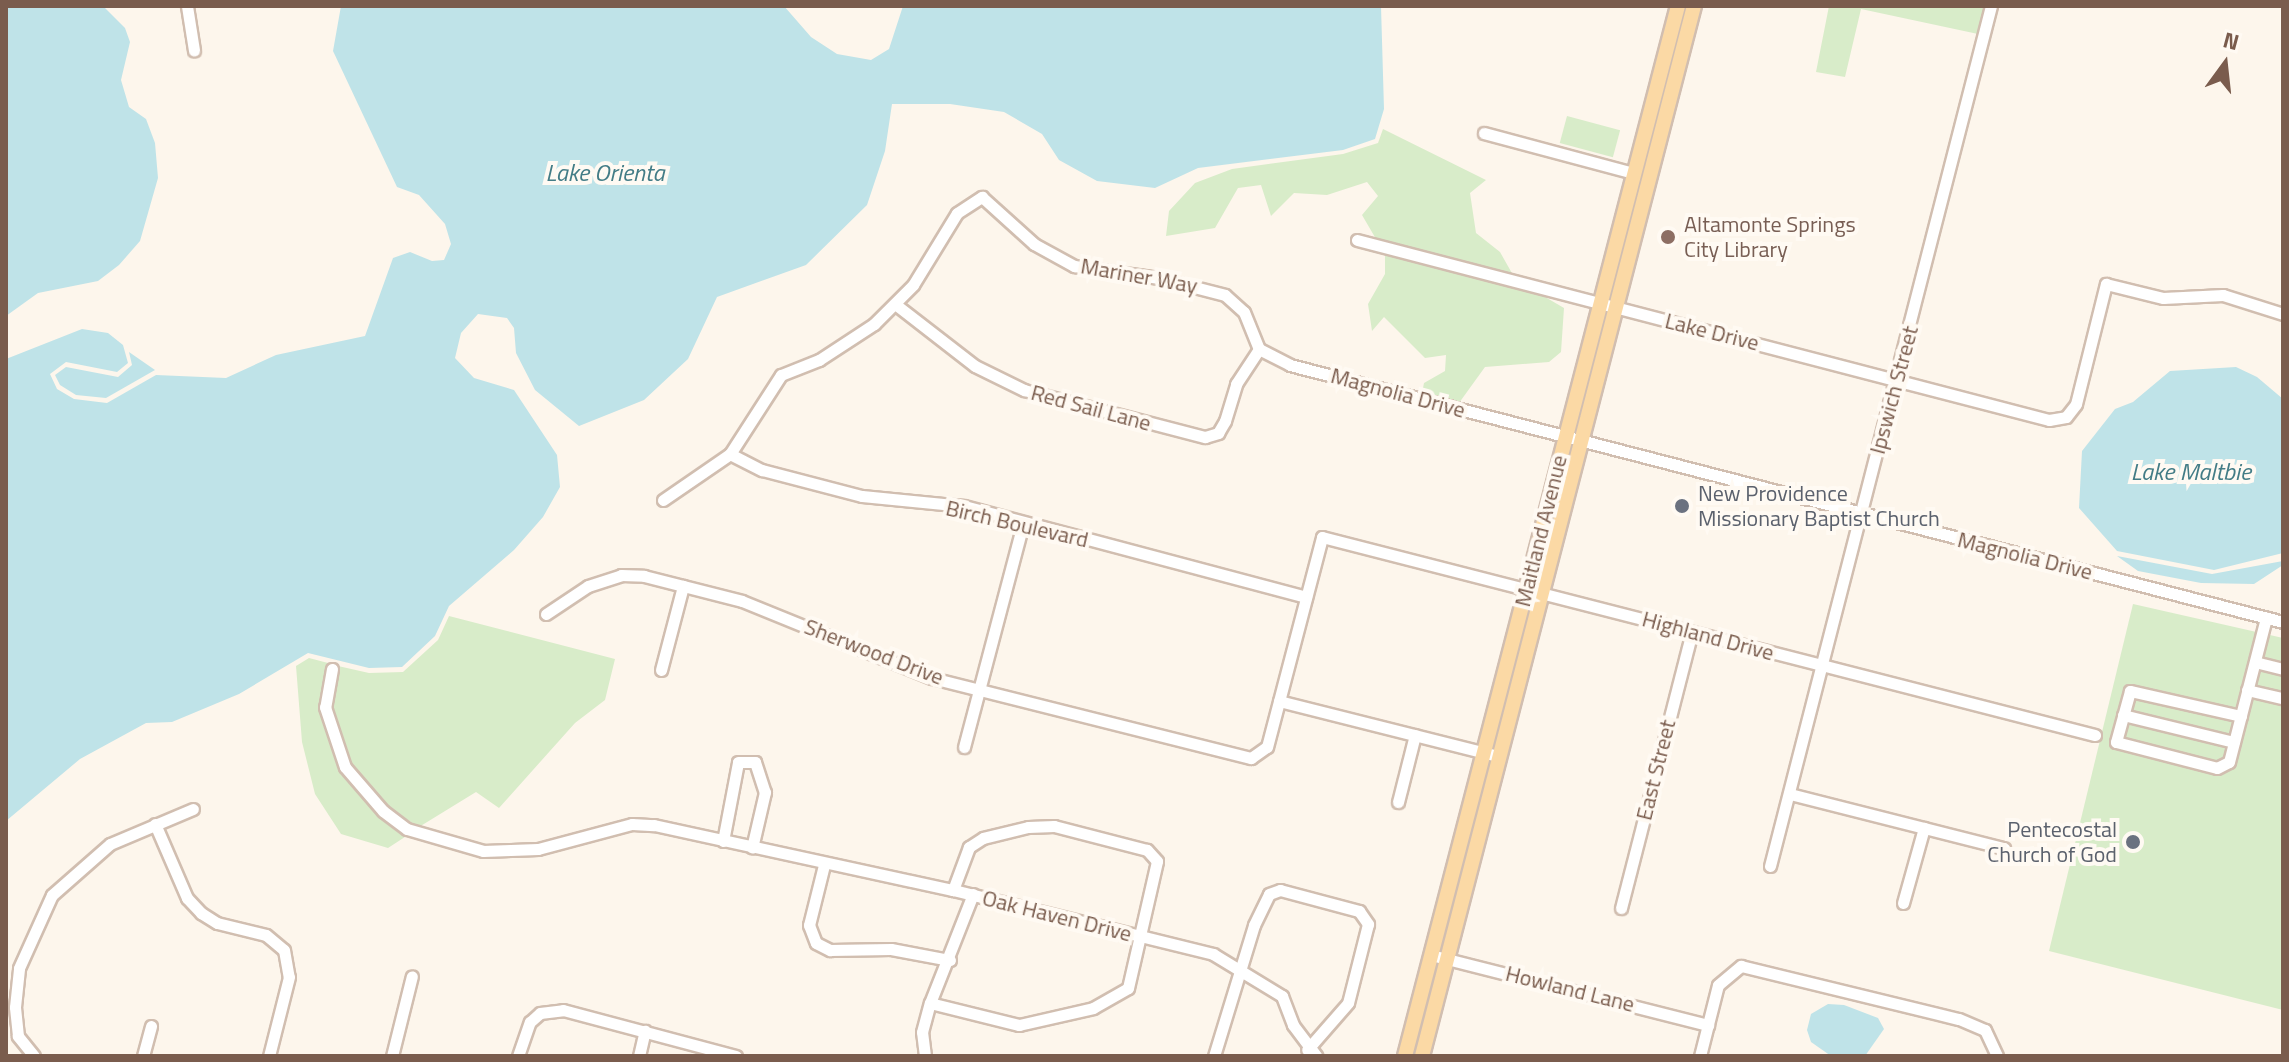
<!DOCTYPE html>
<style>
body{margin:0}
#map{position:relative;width:2289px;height:1062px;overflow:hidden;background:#fdf6ec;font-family:"Titillium Web",sans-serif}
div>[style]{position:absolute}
.green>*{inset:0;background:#d8ecc9;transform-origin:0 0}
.water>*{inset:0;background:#bfe3e8}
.roads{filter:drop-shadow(2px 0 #d1beb0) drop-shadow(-2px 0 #d1beb0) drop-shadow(0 2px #d1beb0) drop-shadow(0 -2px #d1beb0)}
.minor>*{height:11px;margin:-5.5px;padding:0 5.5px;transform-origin:5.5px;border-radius:5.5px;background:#fff}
.major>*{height:14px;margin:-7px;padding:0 7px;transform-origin:7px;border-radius:7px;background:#fbd9a5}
.dots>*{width:22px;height:22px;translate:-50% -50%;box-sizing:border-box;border:4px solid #fffaf3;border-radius:50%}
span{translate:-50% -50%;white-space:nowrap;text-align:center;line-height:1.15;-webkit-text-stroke:8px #fffaf3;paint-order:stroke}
.education-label{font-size:22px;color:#785e54}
.left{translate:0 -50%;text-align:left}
.street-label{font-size:22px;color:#7a5c4d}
.worship-label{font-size:22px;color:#5b616d}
.right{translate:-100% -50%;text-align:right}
.water-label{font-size:24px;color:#437c86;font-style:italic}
.frame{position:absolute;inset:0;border:8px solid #7a5c4d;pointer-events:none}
.north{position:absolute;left:2185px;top:24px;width:80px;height:80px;-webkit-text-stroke:6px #fffaf3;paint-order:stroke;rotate:15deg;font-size:22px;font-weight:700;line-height:32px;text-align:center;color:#7a5c4d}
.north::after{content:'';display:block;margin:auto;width:28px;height:36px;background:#7a5c4d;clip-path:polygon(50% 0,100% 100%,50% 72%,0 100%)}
</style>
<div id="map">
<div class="green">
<i style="clip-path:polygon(1829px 6px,1985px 6px,1978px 34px,1861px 9px,1845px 77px,1816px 72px)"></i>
<i style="left:1567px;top:116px;width:55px;height:28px;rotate:15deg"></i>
<i style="clip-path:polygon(1383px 129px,1486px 180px,1470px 193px,1476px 233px,1500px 252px,1513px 275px,1376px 239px,1362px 215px,1378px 196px,1367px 182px,1327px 195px,1294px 193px,1271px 216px,1261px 185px,1238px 188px,1215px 228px,1166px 236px,1169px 211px,1195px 183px,1232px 169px,1343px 154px,1378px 143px)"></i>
<i style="clip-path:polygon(1385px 253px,1540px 294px,1564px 308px,1561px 352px,1549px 362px,1485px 367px,1459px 403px,1422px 393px,1424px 383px,1445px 371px,1446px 355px,1425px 358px,1384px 317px,1372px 331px,1368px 304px,1385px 274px)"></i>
<i style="clip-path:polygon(2133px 604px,2283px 638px,2283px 1010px,2049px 951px)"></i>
<i style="clip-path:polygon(449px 616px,615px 659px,605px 700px,575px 723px,499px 808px,476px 792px,419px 827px,387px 807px,350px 764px,330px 707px,338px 666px,369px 673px,403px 672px,438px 640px)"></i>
<i style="clip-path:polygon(309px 658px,328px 663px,320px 709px,341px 770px,408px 835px,388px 848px,341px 834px,315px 794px,302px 742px,296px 666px)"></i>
</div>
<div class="water">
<i style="clip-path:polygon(6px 6px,103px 6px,125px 28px,130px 42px,121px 80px,129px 107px,146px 119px,155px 143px,158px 178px,140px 241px,119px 265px,98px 281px,38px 293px,6px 316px)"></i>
<i style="clip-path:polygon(341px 6px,784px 6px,811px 37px,837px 54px,871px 60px,889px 49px,903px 6px,1381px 6px,1384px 109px,1375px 139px,1343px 150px,1198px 168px,1155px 188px,1097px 181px,1059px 160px,1042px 134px,1004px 112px,950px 104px,892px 104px,885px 151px,867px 205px,806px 265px,717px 297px,688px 359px,644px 400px,579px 426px,535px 390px,516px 353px,514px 328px,507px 318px,478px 314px,461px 333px,455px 358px,474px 378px,514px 390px,557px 455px,560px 487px,543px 517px,514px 550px,449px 606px,435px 636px,402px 667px,369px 668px,308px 653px,239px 694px,172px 722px,146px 723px,80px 759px,6px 821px,6px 359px,82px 329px,108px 333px,123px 345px,128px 363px,117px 372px,66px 362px,50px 374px,57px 389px,74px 399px,107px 403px,156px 375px,226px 378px,276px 355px,365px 336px,393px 258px,410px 252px,432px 261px,444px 260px,451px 244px,445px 224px,419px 195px,397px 187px,333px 51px)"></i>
<i style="clip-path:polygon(129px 352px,155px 370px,106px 398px,76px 395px,60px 385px,55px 375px,66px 367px,118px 377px,132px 365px)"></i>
<i style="clip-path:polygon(2236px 367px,2257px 377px,2283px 399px,2283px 553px,2214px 570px,2117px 551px,2079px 508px,2082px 451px,2115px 409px,2133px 402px,2170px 371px)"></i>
<i style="clip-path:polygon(2117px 556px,2212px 574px,2283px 561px,2283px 565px,2254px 584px,2201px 583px,2138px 571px)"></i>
<i style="clip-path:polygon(1828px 1004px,1844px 1005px,1878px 1018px,1884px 1029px,1865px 1056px,1831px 1056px,1811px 1042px,1807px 1030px,1811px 1014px)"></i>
</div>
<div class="roads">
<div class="minor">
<i style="left:187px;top:6px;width:45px;rotate:81deg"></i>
<i style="left:1484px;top:133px;width:154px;rotate:15deg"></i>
<i style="left:1357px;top:240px;width:715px;rotate:14.58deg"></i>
<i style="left:2049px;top:420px;width:17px;rotate:-10deg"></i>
<i style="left:2066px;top:417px;width:16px;rotate:-52deg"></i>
<i style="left:2076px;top:404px;width:124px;rotate:-76deg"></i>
<i style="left:2106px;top:284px;width:59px;rotate:13.8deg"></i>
<i style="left:2163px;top:298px;width:60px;rotate:-2.9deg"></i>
<i style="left:2223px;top:295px;width:63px;rotate:17.6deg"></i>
<i style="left:895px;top:304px;width:101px;rotate:37.8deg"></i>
<i style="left:975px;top:366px;width:55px;rotate:26.1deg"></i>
<i style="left:1024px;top:390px;width:187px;rotate:14.6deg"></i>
<i style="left:1205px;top:437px;width:14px;rotate:-17deg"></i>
<i style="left:1218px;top:433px;width:14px;rotate:-60deg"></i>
<i style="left:1225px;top:421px;width:39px;rotate:-73deg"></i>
<i style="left:1236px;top:384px;width:42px;rotate:-56.7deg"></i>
<i style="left:730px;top:454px;width:36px;rotate:27deg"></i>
<i style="left:762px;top:470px;width:103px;rotate:14.6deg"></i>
<i style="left:862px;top:496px;width:102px;rotate:5.6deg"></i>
<i style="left:964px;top:506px;width:354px;rotate:14.9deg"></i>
<i style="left:663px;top:500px;width:81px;rotate:-34.5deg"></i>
<i style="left:730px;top:454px;width:94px;rotate:-57.2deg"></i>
<i style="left:781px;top:375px;width:41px;rotate:-21.5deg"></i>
<i style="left:819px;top:360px;width:66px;rotate:-33.2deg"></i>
<i style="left:874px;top:324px;width:55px;rotate:-45deg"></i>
<i style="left:913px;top:285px;width:84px;rotate:-58.6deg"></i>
<i style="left:957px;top:213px;width:30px;rotate:-33deg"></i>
<i style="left:982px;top:197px;width:70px;rotate:42.1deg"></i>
<i style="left:1034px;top:244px;width:46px;rotate:28.8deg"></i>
<i style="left:1074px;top:266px;width:86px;rotate:8deg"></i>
<i style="left:1159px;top:278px;width:68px;rotate:14.4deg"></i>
<i style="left:1225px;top:295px;width:25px;rotate:42deg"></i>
<i style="left:1244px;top:312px;width:40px;rotate:68deg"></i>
<i style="left:1259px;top:349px;width:35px;rotate:27deg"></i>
<i style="left:1290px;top:365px;width:1026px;rotate:14.51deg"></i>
<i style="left:546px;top:614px;width:50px;rotate:-33.7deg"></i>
<i style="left:588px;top:586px;width:35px;rotate:-18deg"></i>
<i style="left:621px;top:575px;width:23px;rotate:2deg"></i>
<i style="left:644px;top:576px;width:101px;rotate:14.3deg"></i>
<i style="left:742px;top:601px;width:205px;rotate:22.1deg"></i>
<i style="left:932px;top:678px;width:329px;rotate:14.1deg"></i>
<i style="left:1251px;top:758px;width:19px;rotate:-35deg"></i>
<i style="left:1267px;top:747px;width:217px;rotate:-75.3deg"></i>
<i style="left:1322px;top:537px;width:798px;rotate:14.37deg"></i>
<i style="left:2255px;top:662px;width:29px;rotate:14deg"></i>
<i style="left:332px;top:669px;width:39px;rotate:100deg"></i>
<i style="left:325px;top:707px;width:63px;rotate:71.6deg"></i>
<i style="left:345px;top:767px;width:58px;rotate:49.2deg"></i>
<i style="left:383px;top:811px;width:30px;rotate:37deg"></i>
<i style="left:407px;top:829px;width:79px;rotate:16.1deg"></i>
<i style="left:483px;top:851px;width:55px;rotate:-2.1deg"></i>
<i style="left:538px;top:849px;width:97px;rotate:-14.9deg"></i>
<i style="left:632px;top:824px;width:22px;rotate:3deg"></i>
<i style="left:654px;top:825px;width:306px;rotate:12.3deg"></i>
<i style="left:953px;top:890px;width:268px;rotate:13.8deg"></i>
<i style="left:1213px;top:954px;width:81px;rotate:31.3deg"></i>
<i style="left:1282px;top:996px;width:31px;rotate:69deg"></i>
<i style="left:1293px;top:1025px;width:39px;rotate:53deg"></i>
<i style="left:661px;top:670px;width:87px;rotate:-75.3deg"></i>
<i style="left:2247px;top:690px;width:37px;rotate:13deg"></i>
<i style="left:1279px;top:701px;width:226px;rotate:14.1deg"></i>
<i style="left:2123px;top:715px;width:114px;rotate:13.7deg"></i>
<i style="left:2241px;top:716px;width:114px;rotate:-167.3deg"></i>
<i style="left:2130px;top:691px;width:53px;rotate:105.4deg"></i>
<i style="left:2116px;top:742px;width:104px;rotate:14.4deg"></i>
<i style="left:2217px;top:768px;width:13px;rotate:-27deg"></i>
<i style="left:2229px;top:762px;width:149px;rotate:-75.6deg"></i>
<i style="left:964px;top:747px;width:231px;rotate:-75.2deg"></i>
<i style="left:1790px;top:794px;width:221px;rotate:14.2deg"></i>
<i style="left:1398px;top:802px;width:69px;rotate:-75.8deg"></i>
<i style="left:155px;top:824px;width:81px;rotate:66.6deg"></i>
<i style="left:187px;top:898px;width:21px;rotate:47deg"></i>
<i style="left:201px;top:913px;width:19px;rotate:32deg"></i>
<i style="left:217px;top:923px;width:50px;rotate:13.8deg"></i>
<i style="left:266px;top:935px;width:23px;rotate:40deg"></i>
<i style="left:284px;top:950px;width:27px;rotate:80deg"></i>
<i style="left:289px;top:977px;width:81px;rotate:104.2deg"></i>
<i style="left:723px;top:841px;width:80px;rotate:-79.2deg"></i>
<i style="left:738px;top:762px;width:17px"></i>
<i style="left:755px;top:762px;width:32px;rotate:72deg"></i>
<i style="left:765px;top:792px;width:57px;rotate:103.1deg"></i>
<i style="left:824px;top:865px;width:62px;rotate:104deg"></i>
<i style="left:809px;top:925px;width:19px;rotate:69deg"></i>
<i style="left:816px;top:943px;width:16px;rotate:27deg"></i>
<i style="left:830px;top:950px;width:61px;rotate:-0.9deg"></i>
<i style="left:891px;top:949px;width:60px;rotate:10.6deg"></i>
<i style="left:1770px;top:866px;width:888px;rotate:-75.59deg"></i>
<i style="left:1903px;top:903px;width:78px;rotate:-74.4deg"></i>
<i style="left:1621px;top:908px;width:285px;rotate:-75.6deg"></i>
<i style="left:1431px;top:955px;width:286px;rotate:14.2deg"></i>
<i style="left:930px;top:1003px;width:92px;rotate:13.9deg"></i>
<i style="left:1019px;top:1025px;width:76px;rotate:-12.9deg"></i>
<i style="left:1093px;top:1008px;width:40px;rotate:-29.7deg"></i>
<i style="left:1128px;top:988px;width:130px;rotate:-77.1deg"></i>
<i style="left:1157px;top:861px;width:15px;rotate:-132deg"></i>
<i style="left:1147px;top:850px;width:96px;rotate:-165.5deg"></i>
<i style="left:1054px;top:826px;width:26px;rotate:178deg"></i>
<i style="left:1028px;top:827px;width:46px;rotate:166.3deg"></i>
<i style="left:983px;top:838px;width:17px;rotate:147deg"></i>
<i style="left:969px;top:847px;width:46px;rotate:110.4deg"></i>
<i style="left:34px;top:1056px;width:26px;rotate:-129deg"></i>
<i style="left:18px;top:1036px;width:29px;rotate:-96deg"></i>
<i style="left:15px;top:1007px;width:39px;rotate:-84deg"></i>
<i style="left:19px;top:968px;width:80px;rotate:-65.7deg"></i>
<i style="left:52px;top:895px;width:77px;rotate:-41.3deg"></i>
<i style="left:110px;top:844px;width:90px;rotate:-22.9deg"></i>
<i style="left:143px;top:1056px;width:31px;rotate:-75deg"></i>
<i style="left:392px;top:1056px;width:82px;rotate:-76deg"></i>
<i style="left:518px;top:1056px;width:36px;rotate:-71deg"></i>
<i style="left:530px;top:1022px;width:13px;rotate:-42deg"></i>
<i style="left:540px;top:1013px;width:23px;rotate:-7deg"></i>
<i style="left:563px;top:1010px;width:179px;rotate:14.9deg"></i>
<i style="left:639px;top:1056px;width:26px;rotate:-77deg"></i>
<i style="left:925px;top:1056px;width:24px;rotate:-97deg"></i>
<i style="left:922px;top:1032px;width:30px;rotate:-75deg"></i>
<i style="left:930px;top:1003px;width:117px;rotate:-68.5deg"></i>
<i style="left:1214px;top:1056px;width:137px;rotate:-73deg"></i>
<i style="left:1254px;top:925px;width:34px;rotate:-64deg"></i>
<i style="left:1269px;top:894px;width:12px;rotate:-20deg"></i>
<i style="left:1280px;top:890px;width:82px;rotate:14.9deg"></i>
<i style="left:1359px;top:911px;width:16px;rotate:55deg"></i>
<i style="left:1368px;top:924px;width:81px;rotate:104.2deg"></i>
<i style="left:1348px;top:1003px;width:62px;rotate:131.1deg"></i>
<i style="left:1700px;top:1056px;width:73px;rotate:-75.8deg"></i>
<i style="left:1718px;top:985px;width:30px;rotate:-40deg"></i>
<i style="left:1741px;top:966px;width:224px;rotate:13.7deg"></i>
<i style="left:1959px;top:1019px;width:28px;rotate:23deg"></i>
<i style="left:1985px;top:1030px;width:29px;rotate:65deg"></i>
</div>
<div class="major">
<i style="left:1405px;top:1056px;width:1085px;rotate:-75.43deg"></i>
<i style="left:1422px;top:1056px;width:1085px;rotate:-75.48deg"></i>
</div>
</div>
<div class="dots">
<i style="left:1668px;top:237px;background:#8d6e63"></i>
<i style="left:1682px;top:506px;background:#6b7280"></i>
<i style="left:2133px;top:842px;background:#6b7280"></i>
</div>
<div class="education-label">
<span class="left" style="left:1684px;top:237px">Altamonte Springs<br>City Library</span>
</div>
<div class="street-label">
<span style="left:1139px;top:276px;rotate:10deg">Mariner Way</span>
<span style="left:1712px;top:332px;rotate:14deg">Lake Drive</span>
<span style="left:1894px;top:390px;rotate:-75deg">Ipswich Street</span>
<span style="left:1398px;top:393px;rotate:15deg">Magnolia Drive</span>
<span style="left:1091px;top:408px;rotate:15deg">Red Sail Lane</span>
<span style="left:1017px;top:524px;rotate:13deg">Birch Boulevard</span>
<span style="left:1541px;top:531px;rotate:-76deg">Maitland Avenue</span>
<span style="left:2025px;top:556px;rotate:14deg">Magnolia Drive</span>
<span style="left:1708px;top:636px;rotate:15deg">Highland Drive</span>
<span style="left:874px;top:652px;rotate:21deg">Sherwood Drive</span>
<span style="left:1656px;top:770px;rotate:-76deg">East Street</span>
<span style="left:1057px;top:916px;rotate:14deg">Oak Haven Drive</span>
<span style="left:1570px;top:989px;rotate:14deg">Howland Lane</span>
</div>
<div class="worship-label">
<span class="left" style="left:1698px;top:506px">New Providence<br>Missionary Baptist Church</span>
<span class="right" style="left:2117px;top:842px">Pentecostal<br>Church of God</span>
</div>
<div class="water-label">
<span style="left:605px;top:173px">Lake Orienta</span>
<span style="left:2191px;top:472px">Lake Maltbie</span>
</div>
<div class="frame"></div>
<div class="north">N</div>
</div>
